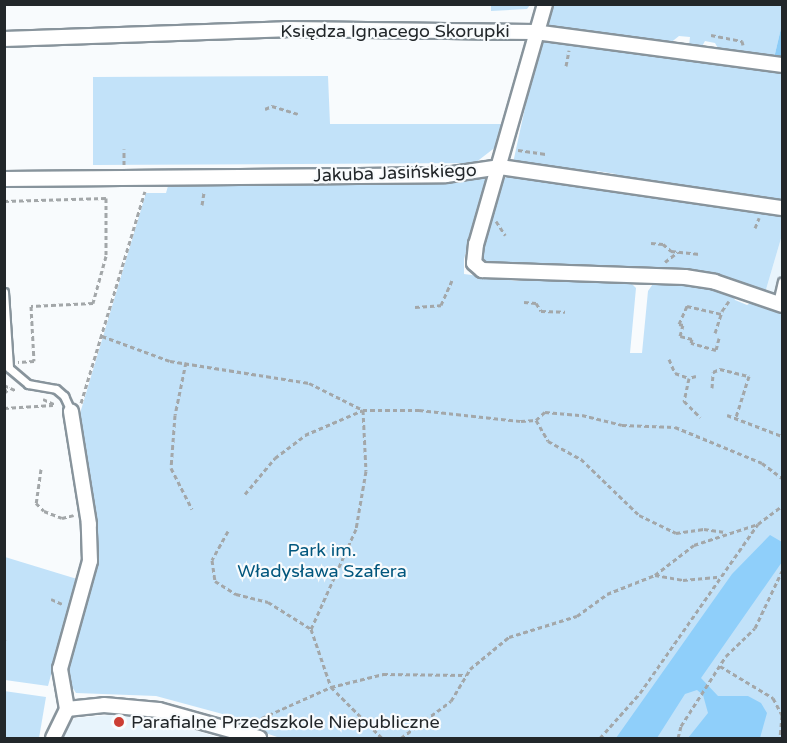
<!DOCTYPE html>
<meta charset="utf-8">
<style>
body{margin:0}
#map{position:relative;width:787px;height:743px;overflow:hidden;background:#f8fbfd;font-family:"Varela Round",sans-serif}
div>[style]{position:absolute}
.built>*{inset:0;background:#e8f4fc}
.green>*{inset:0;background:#c2e2f9}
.forest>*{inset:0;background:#8cccf7}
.water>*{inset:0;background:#8fcffa}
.path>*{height:3px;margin-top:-1.5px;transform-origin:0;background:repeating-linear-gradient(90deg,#a3a7a9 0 4.5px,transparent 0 7.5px)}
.roads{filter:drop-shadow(2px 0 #88949c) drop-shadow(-2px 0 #88949c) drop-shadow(0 2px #88949c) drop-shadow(0 -2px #88949c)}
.service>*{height:7px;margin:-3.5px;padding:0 3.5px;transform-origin:3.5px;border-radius:3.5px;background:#fff}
.minor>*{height:14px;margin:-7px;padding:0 7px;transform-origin:7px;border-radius:7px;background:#fff}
.dots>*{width:16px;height:16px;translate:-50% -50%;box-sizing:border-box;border:3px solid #f8fbfd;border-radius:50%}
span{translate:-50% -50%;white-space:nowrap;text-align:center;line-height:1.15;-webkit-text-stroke:4.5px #f8fbfd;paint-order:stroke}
.street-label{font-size:18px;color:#22272a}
.park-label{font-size:18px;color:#01567d}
.poi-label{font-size:18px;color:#22272a}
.left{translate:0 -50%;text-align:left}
.frame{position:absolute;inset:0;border:6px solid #22272a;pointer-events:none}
</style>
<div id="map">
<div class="built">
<i style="clip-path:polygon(782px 235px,782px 299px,765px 293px)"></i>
<i style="clip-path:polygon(135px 713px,183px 726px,219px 738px,63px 738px,66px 728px,75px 718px)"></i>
</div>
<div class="green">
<i style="clip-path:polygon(491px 5px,491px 4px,530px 5px,527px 9px,491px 11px)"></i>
<i style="clip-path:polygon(553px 5px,782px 5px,782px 24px,774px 58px,719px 50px,715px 43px,705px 41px,701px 48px,689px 46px,690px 37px,679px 36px,669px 44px,549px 30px,545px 26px)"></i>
<i style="clip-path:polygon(540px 39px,782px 70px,782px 203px,616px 179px,616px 174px,597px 171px,595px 175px,513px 163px)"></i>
<i style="clip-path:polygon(328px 76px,330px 124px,503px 124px,497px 146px,475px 163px,93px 165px,93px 77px)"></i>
<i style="clip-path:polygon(513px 173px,597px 184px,600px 190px,613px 191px,615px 187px,782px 213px,782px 235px,765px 293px,682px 272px,485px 261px,481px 258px,482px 242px,502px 180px)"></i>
<i style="clip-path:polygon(489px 178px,464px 259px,464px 274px,517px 281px,537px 278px,628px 280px,636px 288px,630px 353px,642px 353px,648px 291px,655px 281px,713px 288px,732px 294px,735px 300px,747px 305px,754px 301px,782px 311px,782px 738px,280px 738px,240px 724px,241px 719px,156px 696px,76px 693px,67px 679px,65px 661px,99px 562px,78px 420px,146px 193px,166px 193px,168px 186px,279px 186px,292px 184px,293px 180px)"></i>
<i style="clip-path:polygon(5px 557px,77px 579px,48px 686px,5px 680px)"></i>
<i style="clip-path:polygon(4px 691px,46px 697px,39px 738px,5px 738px)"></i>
</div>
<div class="forest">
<i style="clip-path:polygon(782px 24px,782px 61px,774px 58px)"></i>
</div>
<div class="water">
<i style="clip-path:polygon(770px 535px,782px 542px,782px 562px,701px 678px,718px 696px,748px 696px,761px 703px,767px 713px,760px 738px,688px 738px,708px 713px,703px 695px,697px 690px,685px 694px,657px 738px,616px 738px,732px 574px)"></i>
</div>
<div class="path">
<i style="left:711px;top:35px;width:32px;rotate:11deg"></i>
<i style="left:742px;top:41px;width:4px;rotate:76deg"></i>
<i style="left:566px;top:66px;width:16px;rotate:-79deg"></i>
<i style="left:265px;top:109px;width:8px;rotate:-23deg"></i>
<i style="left:272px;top:106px;width:27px;rotate:17deg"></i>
<i style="left:518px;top:150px;width:28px;rotate:8deg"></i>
<i style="left:124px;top:165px;width:16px;rotate:-90deg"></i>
<i style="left:4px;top:201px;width:102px;rotate:-1.7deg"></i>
<i style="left:106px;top:198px;width:58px;rotate:90deg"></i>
<i style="left:106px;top:256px;width:49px;rotate:105.5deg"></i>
<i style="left:93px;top:303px;width:62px;rotate:177.2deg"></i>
<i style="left:31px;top:306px;width:55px;rotate:86.9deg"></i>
<i style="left:34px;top:361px;width:16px;rotate:176deg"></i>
<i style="left:202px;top:205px;width:13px;rotate:-81deg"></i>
<i style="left:496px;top:221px;width:17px;rotate:57deg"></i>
<i style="left:755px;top:228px;width:11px;rotate:-68deg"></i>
<i style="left:651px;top:243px;width:12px;rotate:5deg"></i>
<i style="left:663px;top:244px;width:11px;rotate:41deg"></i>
<i style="left:671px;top:251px;width:29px;rotate:6deg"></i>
<i style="left:665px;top:262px;width:16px;rotate:-38deg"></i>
<i style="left:524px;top:302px;width:12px;rotate:5deg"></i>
<i style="left:536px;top:303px;width:9px;rotate:58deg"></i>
<i style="left:541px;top:311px;width:24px;rotate:2deg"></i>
<i style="left:415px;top:307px;width:26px;rotate:-4deg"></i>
<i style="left:441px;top:305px;width:27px;rotate:-66deg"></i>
<i style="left:715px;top:333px;width:23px;rotate:-72deg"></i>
<i style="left:722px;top:311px;width:12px;rotate:-55deg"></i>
<i style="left:102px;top:336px;width:72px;rotate:20.2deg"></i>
<i style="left:170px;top:361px;width:141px;rotate:9deg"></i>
<i style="left:309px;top:383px;width:60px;rotate:26.6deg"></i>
<i style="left:363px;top:410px;width:56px"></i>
<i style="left:419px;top:410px;width:103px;rotate:6.2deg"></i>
<i style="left:521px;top:421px;width:15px;rotate:-4deg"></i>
<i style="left:536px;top:420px;width:12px;rotate:-42deg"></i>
<i style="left:545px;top:412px;width:37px;rotate:5deg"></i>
<i style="left:582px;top:415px;width:41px;rotate:14deg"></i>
<i style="left:622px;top:425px;width:53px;rotate:2.2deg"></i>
<i style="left:675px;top:427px;width:94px;rotate:22.5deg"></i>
<i style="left:762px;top:463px;width:25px;rotate:37deg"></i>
<i style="left:719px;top:338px;width:12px;rotate:104deg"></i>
<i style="left:716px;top:350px;width:26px;rotate:-164deg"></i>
<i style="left:691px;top:343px;width:4px;rotate:-76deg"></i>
<i style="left:692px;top:339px;width:12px;rotate:-166deg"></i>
<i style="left:680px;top:336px;width:11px;rotate:-75deg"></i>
<i style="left:683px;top:325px;width:4px;rotate:-166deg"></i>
<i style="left:679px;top:324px;width:20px;rotate:-66deg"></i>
<i style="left:687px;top:306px;width:35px;rotate:13deg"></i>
<i style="left:669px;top:359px;width:15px;rotate:67deg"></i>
<i style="left:675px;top:373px;width:15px;rotate:20deg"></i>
<i style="left:186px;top:362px;width:54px;rotate:101.7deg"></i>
<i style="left:175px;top:415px;width:53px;rotate:94.3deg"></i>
<i style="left:171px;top:468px;width:46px;rotate:62.9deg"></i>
<i style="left:696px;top:376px;width:7px;rotate:164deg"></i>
<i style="left:689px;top:378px;width:24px;rotate:102deg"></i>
<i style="left:684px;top:401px;width:23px;rotate:45deg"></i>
<i style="left:4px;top:385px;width:14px;rotate:25deg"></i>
<i style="left:712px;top:388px;width:16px;rotate:-86deg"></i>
<i style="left:713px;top:372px;width:8px;rotate:-23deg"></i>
<i style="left:720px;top:369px;width:30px;rotate:14deg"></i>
<i style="left:749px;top:376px;width:43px;rotate:107.6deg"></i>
<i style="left:4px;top:393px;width:8px;rotate:-40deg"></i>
<i style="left:43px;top:399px;width:14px;rotate:25deg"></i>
<i style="left:81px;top:403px;width:221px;rotate:-73.2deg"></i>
<i style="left:4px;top:408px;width:49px;rotate:-3.5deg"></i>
<i style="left:727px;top:415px;width:59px;rotate:20.9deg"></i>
<i style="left:536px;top:420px;width:24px;rotate:60deg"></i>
<i style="left:548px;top:441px;width:38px;rotate:29deg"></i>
<i style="left:581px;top:459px;width:81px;rotate:44deg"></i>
<i style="left:639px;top:515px;width:41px;rotate:25.9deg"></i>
<i style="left:676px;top:533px;width:28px;rotate:-8deg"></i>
<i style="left:704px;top:529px;width:21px;rotate:8deg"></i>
<i style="left:41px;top:469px;width:34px;rotate:98deg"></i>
<i style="left:36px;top:503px;width:11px;rotate:45deg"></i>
<i style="left:44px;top:511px;width:19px;rotate:21deg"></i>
<i style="left:62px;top:518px;width:12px;rotate:-14deg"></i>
<i style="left:245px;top:494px;width:47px;rotate:-50.2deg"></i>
<i style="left:275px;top:458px;width:38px;rotate:-37deg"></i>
<i style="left:305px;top:435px;width:63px;rotate:-23.3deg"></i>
<i style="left:363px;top:410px;width:61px;rotate:87.2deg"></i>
<i style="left:366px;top:471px;width:59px;rotate:99.8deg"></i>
<i style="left:356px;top:529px;width:110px;rotate:114.2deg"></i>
<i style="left:311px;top:629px;width:61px;rotate:71deg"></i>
<i style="left:331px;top:687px;width:72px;rotate:45deg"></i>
<i style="left:228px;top:531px;width:33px;rotate:119deg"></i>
<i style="left:212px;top:560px;width:21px;rotate:82deg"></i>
<i style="left:215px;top:581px;width:25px;rotate:32deg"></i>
<i style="left:236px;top:594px;width:33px;rotate:14deg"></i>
<i style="left:268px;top:602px;width:51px;rotate:32.1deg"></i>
<i style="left:655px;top:575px;width:28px;rotate:10deg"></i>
<i style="left:683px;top:580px;width:36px;rotate:-5deg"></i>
<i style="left:51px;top:599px;width:12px;rotate:24deg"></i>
<i style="left:4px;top:642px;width:3px;rotate:-72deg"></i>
<i style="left:720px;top:666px;width:62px;rotate:31.1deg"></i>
<i style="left:773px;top:698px;width:19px;rotate:62deg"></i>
<i style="left:782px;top:715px;width:23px;rotate:95deg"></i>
<i style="left:255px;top:721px;width:83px;rotate:-24.1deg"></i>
<i style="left:331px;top:687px;width:54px;rotate:-14deg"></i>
<i style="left:383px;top:674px;width:83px;rotate:0.7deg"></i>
<i style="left:401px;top:738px;width:62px;rotate:-36.5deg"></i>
<i style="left:451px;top:701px;width:37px;rotate:-59deg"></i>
<i style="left:470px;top:669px;width:50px;rotate:-39.4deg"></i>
<i style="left:509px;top:637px;width:71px;rotate:-17.2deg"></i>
<i style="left:577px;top:616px;width:37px;rotate:-36deg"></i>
<i style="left:607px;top:594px;width:52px;rotate:-21.6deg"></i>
<i style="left:655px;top:575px;width:49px;rotate:-37.6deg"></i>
<i style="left:694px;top:545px;width:67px;rotate:-18.2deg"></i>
<i style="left:600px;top:738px;width:60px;rotate:-48.4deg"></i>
<i style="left:640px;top:693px;width:206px;rotate:-55.1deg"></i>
<i style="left:758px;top:524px;width:30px;rotate:-37deg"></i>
<i style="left:678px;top:738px;width:12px;rotate:-76deg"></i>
<i style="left:681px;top:726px;width:83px;rotate:-57.3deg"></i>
<i style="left:726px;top:656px;width:40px;rotate:-44deg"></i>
<i style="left:755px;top:628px;width:63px;rotate:-64.7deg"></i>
</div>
<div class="roads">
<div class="service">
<i style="left:4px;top:292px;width:76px;rotate:86.2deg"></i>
<i style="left:9px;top:368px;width:25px;rotate:40deg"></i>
<i style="left:28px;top:384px;width:28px;rotate:10deg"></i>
<i style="left:56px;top:389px;width:11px;rotate:41deg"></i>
<i style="left:64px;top:396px;width:17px;rotate:65deg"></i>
<i style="left:777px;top:303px;width:22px;rotate:-77deg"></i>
</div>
<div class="minor">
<i style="left:545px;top:4px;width:250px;rotate:106deg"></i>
<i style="left:476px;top:244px;width:19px;rotate:96deg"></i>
<i style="left:474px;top:263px;width:11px;rotate:41deg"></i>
<i style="left:482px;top:270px;width:203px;rotate:2deg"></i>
<i style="left:685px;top:277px;width:30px;rotate:9deg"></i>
<i style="left:715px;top:282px;width:71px;rotate:18.9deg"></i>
<i style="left:4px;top:39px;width:282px;rotate:-2deg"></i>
<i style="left:286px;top:29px;width:249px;rotate:0.7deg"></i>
<i style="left:535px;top:32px;width:249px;rotate:7.6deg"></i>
<i style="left:4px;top:179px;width:442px;rotate:-0.5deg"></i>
<i style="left:446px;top:175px;width:55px;rotate:-8.4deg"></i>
<i style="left:500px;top:167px;width:285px;rotate:8.3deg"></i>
<i style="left:67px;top:709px;width:41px;rotate:-99.9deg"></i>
<i style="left:60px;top:669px;width:112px;rotate:-74.5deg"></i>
<i style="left:90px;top:561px;width:37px;rotate:-92deg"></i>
<i style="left:89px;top:524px;width:114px;rotate:-99.1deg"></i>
<i style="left:53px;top:738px;width:32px;rotate:-64deg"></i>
<i style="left:67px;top:709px;width:37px;rotate:-6deg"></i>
<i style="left:104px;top:705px;width:55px;rotate:5.2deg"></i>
<i style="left:159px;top:710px;width:104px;rotate:15.6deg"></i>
</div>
</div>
<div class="dots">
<i style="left:119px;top:722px;background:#cc3e34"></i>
</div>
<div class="street-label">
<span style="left:395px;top:31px">Księdza Ignacego Skorupki</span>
<span style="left:395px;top:173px;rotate:-2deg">Jakuba Jasińskiego</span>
</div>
<div class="park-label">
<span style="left:322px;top:561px">Park im.<br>Władysława Szafera</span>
</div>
<div class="poi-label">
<span class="left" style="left:131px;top:722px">Parafialne Przedszkole Niepubliczne</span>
</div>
<div class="frame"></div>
</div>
